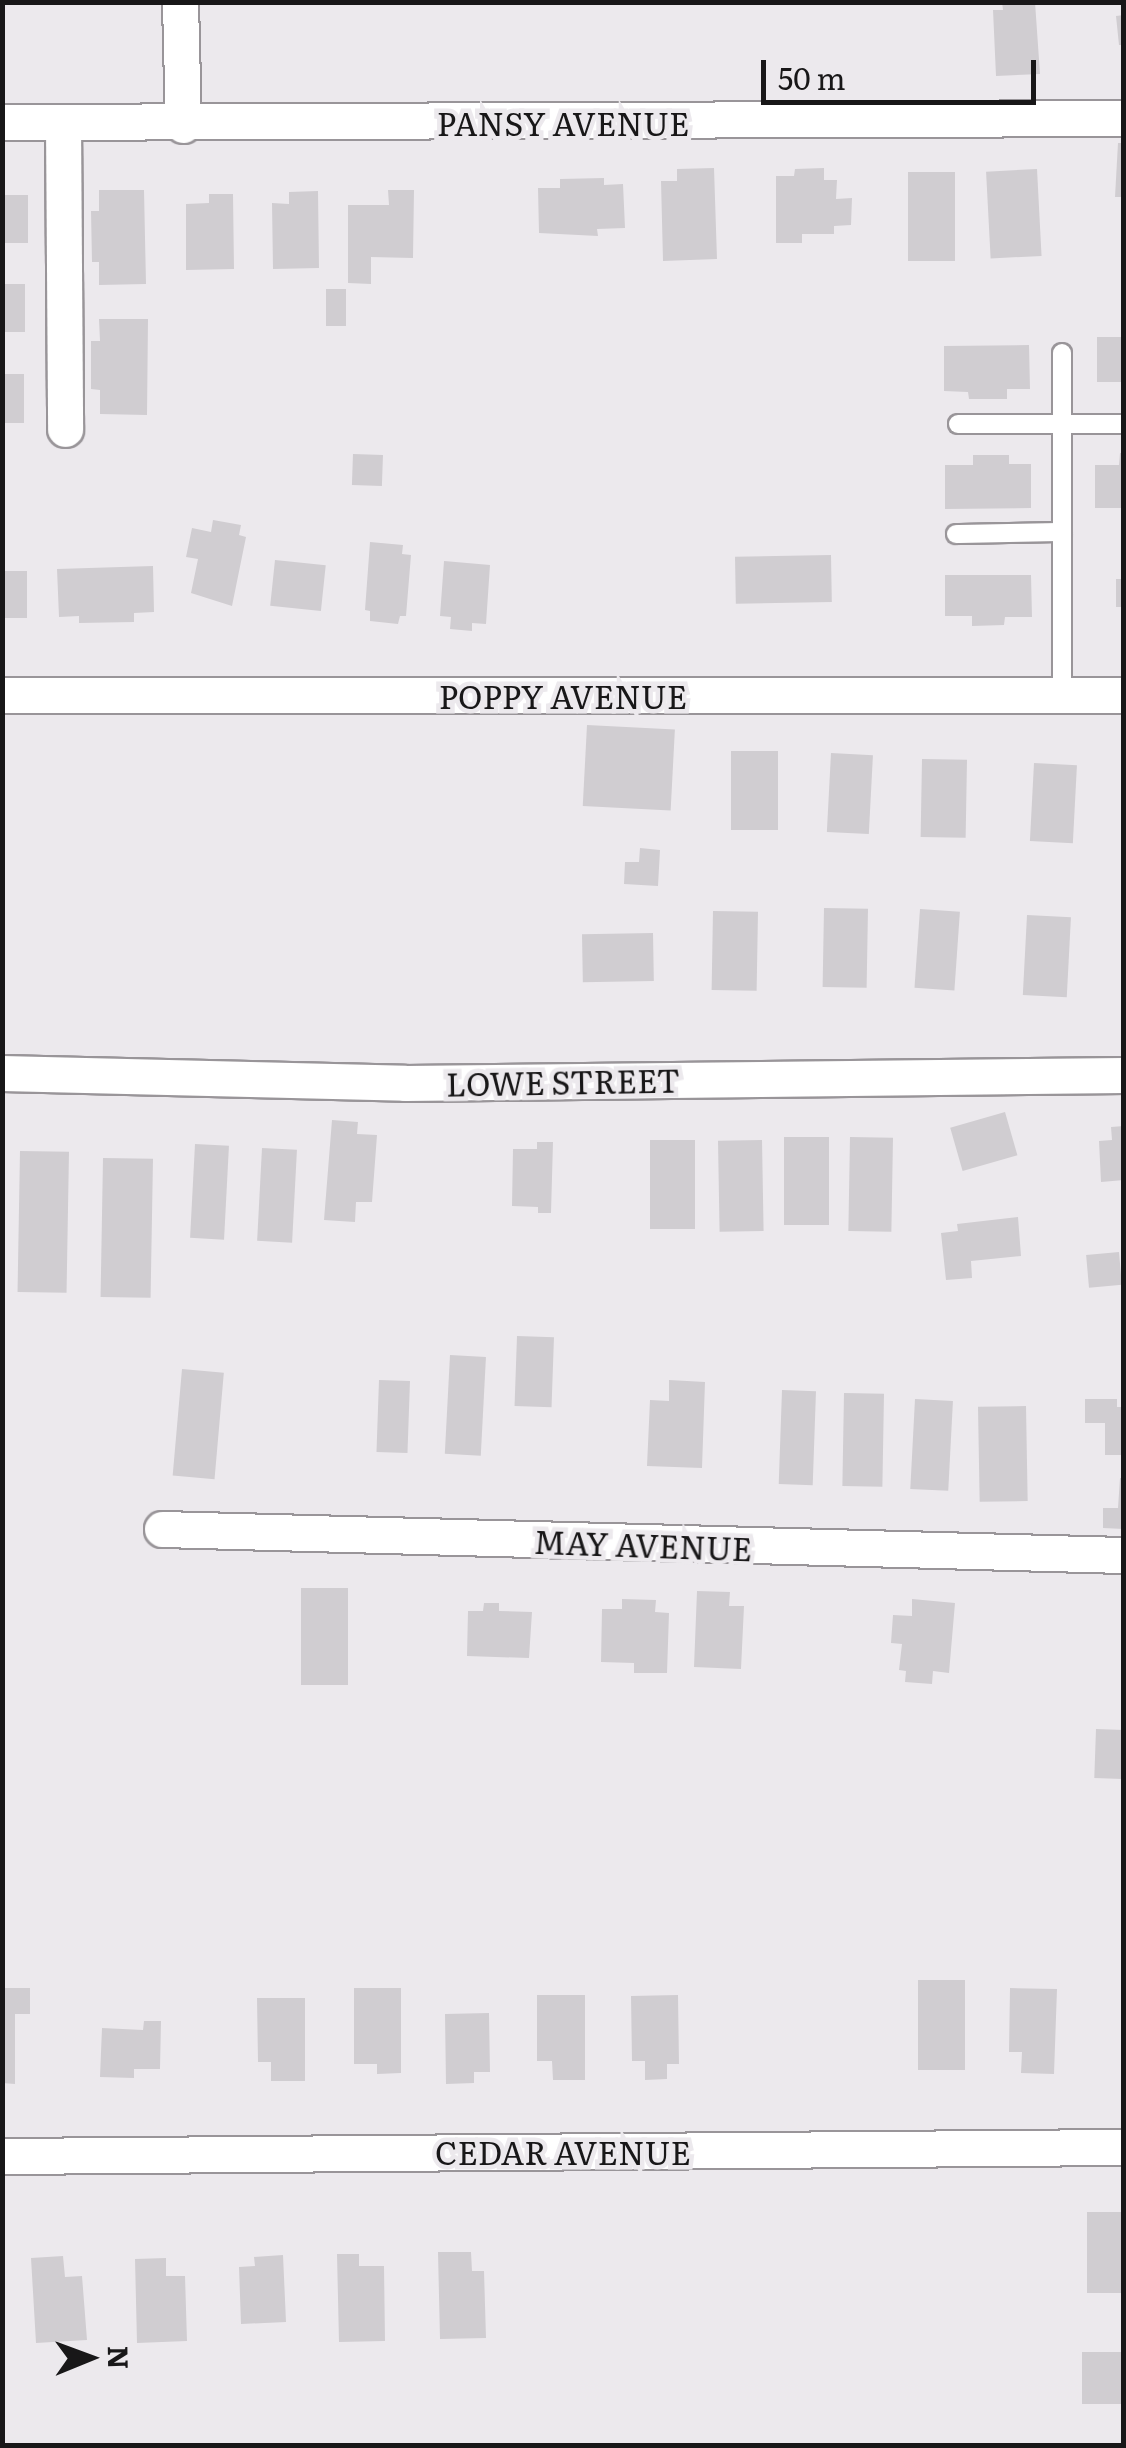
<!DOCTYPE html>
<style>
body{margin:0}
#map{position:relative;width:1126px;height:2448px;overflow:hidden;background:#ece9ed;font-family:Literata,serif}
div>[style]{position:absolute}
.building>*{inset:0;background:#d0cdd1;transform-origin:0 0}
.roads{filter:drop-shadow(2px 0 #999599) drop-shadow(-2px 0 #999599) drop-shadow(0 2px #999599) drop-shadow(0 -2px #999599)}
.service>*{height:18px;margin:-9px;padding:0 9px;transform-origin:9px;border-radius:9px;background:#fff}
.minor>*{height:35px;margin:-17.5px;padding:0 17.5px;transform-origin:17.5px;border-radius:17.5px;background:#fff}
span{translate:-50% -50%;white-space:nowrap;text-align:center;line-height:1.15;-webkit-text-stroke:9px #ece9ed;paint-order:stroke}
.street-label{font-size:32px;color:#181718}
.frame{position:absolute;inset:0;border:5px solid #181718;pointer-events:none}
.north{position:absolute;left:40px;top:2308px;width:100px;height:100px;-webkit-text-stroke:8px #ece9ed;paint-order:stroke;rotate:89deg;font-size:28px;font-weight:700;line-height:40px;text-align:center;color:#181718}
.north::after{content:'';display:block;margin:auto;width:35px;height:45px;background:#181718;clip-path:polygon(50% 0,100% 100%,50% 72%,0 100%)}
.scale{position:absolute;left:761px;top:60px;width:275px;height:45px;box-sizing:border-box;border:5px solid #181718;border-top:0;padding-left:12px;font-size:30px;line-height:35px;white-space:nowrap;color:#181718;-webkit-text-stroke:8px #ece9ed;paint-order:stroke}
</style>
<div id="map">
<div class="building">
<i style="clip-path:polygon(1002px 2px,1035px 2px,1040px 74px,996px 76px,993px 10px,1003px 10px)"></i>
<i style="clip-path:polygon(1124px 15px,1124px 45px,1119px 45px,1116px 16px)"></i>
<i style="clip-path:polygon(1118px 143px,1124px 143px,1124px 197px,1115px 197px)"></i>
<i style="clip-path:polygon(714px 168px,717px 259px,663px 261px,661px 181px,677px 181px,677px 169px)"></i>
<i style="clip-path:polygon(824px 168px,824px 180px,837px 180px,836px 199px,852px 198px,851px 225px,834px 226px,834px 234px,802px 234px,802px 243px,776px 243px,776px 176px,794px 176px,795px 169px)"></i>
<i style="left:1037px;top:169px;width:87px;height:51px;rotate:87deg"></i>
<i style="left:908px;top:172px;width:47px;height:89px"></i>
<i style="clip-path:polygon(604px 178px,604px 185px,623px 184px,625px 228px,597px 229px,598px 236px,539px 233px,538px 188px,560px 188px,560px 179px)"></i>
<i style="clip-path:polygon(99px 190px,144px 190px,146px 284px,99px 285px,99px 262px,92px 262px,91px 211px,99px 211px)"></i>
<i style="clip-path:polygon(388px 190px,414px 190px,413px 258px,371px 257px,371px 284px,348px 283px,348px 205px,389px 205px)"></i>
<i style="clip-path:polygon(318px 191px,319px 268px,273px 269px,272px 203px,289px 204px,289px 192px)"></i>
<i style="clip-path:polygon(209px 194px,233px 194px,234px 269px,186px 270px,186px 204px,209px 203px)"></i>
<i style="left:2px;top:195px;width:26px;height:48px"></i>
<i style="left:2px;top:284px;width:23px;height:48px"></i>
<i style="left:326px;top:289px;width:20px;height:37px"></i>
<i style="clip-path:polygon(99px 319px,148px 319px,147px 415px,100px 414px,100px 390px,91px 389px,91px 341px,100px 341px)"></i>
<i style="left:1097px;top:337px;width:27px;height:45px"></i>
<i style="clip-path:polygon(1029px 345px,1030px 389px,1007px 389px,1007px 399px,969px 399px,968px 392px,944px 391px,944px 346px)"></i>
<i style="left:2px;top:374px;width:22px;height:49px"></i>
<i style="clip-path:polygon(1120px 453px,1124px 453px,1124px 508px,1095px 508px,1095px 465px,1119px 465px)"></i>
<i style="left:353px;top:454px;width:30px;height:31px;rotate:2deg"></i>
<i style="clip-path:polygon(973px 455px,1009px 455px,1009px 464px,1031px 464px,1031px 508px,945px 509px,945px 465px,973px 465px)"></i>
<i style="clip-path:polygon(213px 520px,241px 525px,239px 535px,246px 537px,232px 606px,191px 593px,198px 559px,186px 557px,192px 528px,211px 532px)"></i>
<i style="clip-path:polygon(370px 542px,403px 545px,402px 554px,411px 555px,406px 616px,400px 616px,398px 624px,370px 621px,370px 611px,365px 610px)"></i>
<i style="left:831px;top:555px;width:47px;height:96px;rotate:89deg"></i>
<i style="left:275px;top:560px;width:51px;height:46px;rotate:6deg"></i>
<i style="clip-path:polygon(444px 561px,490px 565px,486px 624px,472px 623px,472px 631px,450px 629px,451px 617px,440px 616px)"></i>
<i style="clip-path:polygon(153px 566px,154px 612px,134px 613px,134px 622px,79px 623px,79px 616px,59px 617px,57px 569px)"></i>
<i style="left:2px;top:571px;width:25px;height:47px"></i>
<i style="clip-path:polygon(945px 575px,1031px 575px,1032px 617px,1005px 617px,1004px 625px,972px 626px,972px 616px,945px 616px)"></i>
<i style="left:1116px;top:579px;width:8px;height:28px"></i>
<i style="left:587px;top:725px;width:88px;height:81px;rotate:3deg"></i>
<i style="left:731px;top:751px;width:47px;height:79px"></i>
<i style="left:831px;top:753px;width:42px;height:79px;rotate:3deg"></i>
<i style="left:922px;top:759px;width:45px;height:78px;rotate:1deg"></i>
<i style="left:1034px;top:763px;width:43px;height:78px;rotate:3deg"></i>
<i style="clip-path:polygon(640px 848px,660px 850px,658px 886px,624px 884px,625px 862px,639px 862px)"></i>
<i style="left:824px;top:908px;width:44px;height:79px;rotate:1deg"></i>
<i style="left:920px;top:909px;width:40px;height:79px;rotate:4deg"></i>
<i style="left:713px;top:911px;width:45px;height:79px;rotate:1deg"></i>
<i style="left:1027px;top:915px;width:44px;height:80px;rotate:3deg"></i>
<i style="left:653px;top:933px;width:48px;height:71px;rotate:89deg"></i>
<i style="left:1005px;top:1112px;width:45px;height:57px;rotate:74deg"></i>
<i style="clip-path:polygon(332px 1120px,358px 1122px,357px 1134px,377px 1135px,372px 1202px,356px 1202px,355px 1222px,324px 1220px)"></i>
<i style="clip-path:polygon(1124px 1126px,1124px 1180px,1101px 1182px,1099px 1141px,1112px 1140px,1111px 1127px)"></i>
<i style="left:829px;top:1137px;width:88px;height:45px;rotate:90deg"></i>
<i style="left:850px;top:1137px;width:43px;height:94px;rotate:1deg"></i>
<i style="left:650px;top:1140px;width:45px;height:89px"></i>
<i style="left:762px;top:1140px;width:91px;height:44px;rotate:89deg"></i>
<i style="clip-path:polygon(537px 1142px,553px 1142px,551px 1213px,538px 1213px,538px 1207px,512px 1206px,513px 1149px,537px 1149px)"></i>
<i style="left:195px;top:1144px;width:34px;height:94px;rotate:3deg"></i>
<i style="left:262px;top:1148px;width:35px;height:93px;rotate:3deg"></i>
<i style="left:20px;top:1151px;width:49px;height:141px;rotate:1deg"></i>
<i style="left:103px;top:1158px;width:50px;height:139px;rotate:1deg"></i>
<i style="clip-path:polygon(1018px 1217px,1021px 1256px,971px 1261px,972px 1278px,946px 1280px,941px 1233px,958px 1231px,957px 1224px)"></i>
<i style="left:1119px;top:1252px;width:33px;height:33px;rotate:85deg"></i>
<i style="left:517px;top:1336px;width:37px;height:70px;rotate:2deg"></i>
<i style="left:450px;top:1355px;width:36px;height:99px;rotate:3deg"></i>
<i style="left:182px;top:1369px;width:42px;height:107px;rotate:5deg"></i>
<i style="left:379px;top:1380px;width:31px;height:72px;rotate:2deg"></i>
<i style="clip-path:polygon(669px 1380px,705px 1382px,702px 1468px,647px 1466px,650px 1400px,669px 1401px)"></i>
<i style="left:782px;top:1390px;width:34px;height:94px;rotate:2deg"></i>
<i style="left:844px;top:1393px;width:40px;height:93px;rotate:1deg"></i>
<i style="left:915px;top:1399px;width:38px;height:90px;rotate:3deg"></i>
<i style="clip-path:polygon(1085px 1399px,1117px 1399px,1117px 1407px,1124px 1407px,1124px 1455px,1105px 1455px,1105px 1423px,1085px 1423px)"></i>
<i style="left:1026px;top:1406px;width:95px;height:48px;rotate:89deg"></i>
<i style="clip-path:polygon(1120px 1478px,1124px 1478px,1124px 1529px,1103px 1528px,1103px 1508px,1118px 1508px)"></i>
<i style="left:301px;top:1588px;width:47px;height:97px"></i>
<i style="clip-path:polygon(697px 1591px,730px 1592px,729px 1606px,744px 1606px,741px 1669px,694px 1667px)"></i>
<i style="clip-path:polygon(622px 1599px,656px 1600px,655px 1612px,669px 1613px,667px 1673px,634px 1673px,634px 1663px,601px 1662px,602px 1609px,622px 1609px)"></i>
<i style="clip-path:polygon(912px 1599px,955px 1603px,949px 1673px,933px 1671px,932px 1684px,905px 1682px,906px 1671px,899px 1670px,902px 1644px,891px 1643px,893px 1615px,912px 1616px)"></i>
<i style="clip-path:polygon(484px 1603px,499px 1603px,499px 1611px,532px 1612px,529px 1658px,467px 1656px,468px 1611px,483px 1611px)"></i>
<i style="left:1096px;top:1729px;width:28px;height:49px;rotate:2deg"></i>
<i style="left:918px;top:1980px;width:47px;height:90px"></i>
<i style="clip-path:polygon(2px 1988px,30px 1988px,30px 2014px,15px 2014px,15px 2084px,2px 2083px)"></i>
<i style="clip-path:polygon(354px 1988px,401px 1988px,401px 2073px,377px 2074px,377px 2064px,354px 2064px)"></i>
<i style="clip-path:polygon(1010px 1988px,1057px 1989px,1054px 2074px,1021px 2073px,1022px 2052px,1009px 2052px)"></i>
<i style="clip-path:polygon(537px 1995px,585px 1995px,585px 2080px,553px 2080px,552px 2061px,537px 2061px)"></i>
<i style="clip-path:polygon(678px 1995px,679px 2064px,667px 2064px,667px 2079px,645px 2080px,645px 2061px,632px 2061px,631px 1996px)"></i>
<i style="clip-path:polygon(257px 1998px,305px 1998px,305px 2081px,271px 2081px,271px 2062px,258px 2062px)"></i>
<i style="clip-path:polygon(489px 2013px,490px 2072px,474px 2072px,474px 2083px,446px 2084px,445px 2014px)"></i>
<i style="clip-path:polygon(144px 2021px,161px 2021px,160px 2069px,134px 2069px,134px 2078px,100px 2077px,102px 2028px,143px 2030px)"></i>
<i style="left:1124px;top:2212px;width:81px;height:37px;rotate:90deg"></i>
<i style="clip-path:polygon(438px 2252px,471px 2252px,472px 2271px,484px 2271px,486px 2338px,440px 2339px)"></i>
<i style="clip-path:polygon(337px 2254px,359px 2254px,359px 2266px,384px 2266px,385px 2341px,339px 2342px)"></i>
<i style="clip-path:polygon(283px 2255px,286px 2322px,241px 2324px,239px 2267px,255px 2266px,254px 2257px)"></i>
<i style="clip-path:polygon(63px 2256px,65px 2277px,82px 2276px,87px 2340px,36px 2343px,31px 2258px)"></i>
<i style="clip-path:polygon(166px 2258px,166px 2276px,185px 2276px,187px 2341px,137px 2343px,135px 2259px)"></i>
<i style="left:1124px;top:2352px;width:52px;height:42px;rotate:90deg"></i>
</div>
<div class="roads">
<div class="service">
<i style="left:958px;top:424px;width:104px"></i>
<i style="left:1062px;top:424px;width:71px;rotate:-90deg"></i>
<i style="left:956px;top:534px;width:106px;rotate:-1.1deg"></i>
<i style="left:1062px;top:695px;width:271px;rotate:-90deg"></i>
<i style="left:1062px;top:424px;width:62px"></i>
</div>
<div class="minor">
<i style="left:180px;top:2px;width:123px;rotate:88.6deg"></i>
<i style="left:2px;top:122px;width:1122px;rotate:-0.2deg"></i>
<i style="left:63px;top:123px;width:306px;rotate:89.6deg"></i>
<i style="left:2px;top:695px;width:1122px"></i>
<i style="left:2px;top:1073px;width:403px;rotate:1.4deg"></i>
<i style="left:405px;top:1083px;width:719px;rotate:-0.64deg"></i>
<i style="left:162px;top:1529px;width:962px;rotate:1.55deg"></i>
<i style="left:2px;top:2156px;width:1122px;rotate:-0.46deg"></i>
</div>
</div>
<div class="street-label">
<span style="left:563px;top:122px">PANSY AVENUE</span>
<span style="left:563px;top:695px">POPPY AVENUE</span>
<span style="left:563px;top:1081px;rotate:-1deg">LOWE STREET</span>
<span style="left:643px;top:1544px;rotate:2deg">MAY AVENUE</span>
<span style="left:563px;top:2151px">CEDAR AVENUE</span>
</div>
<div class="frame"></div>
<div class="north">N</div>
<div class="scale">50 m</div>
</div>
